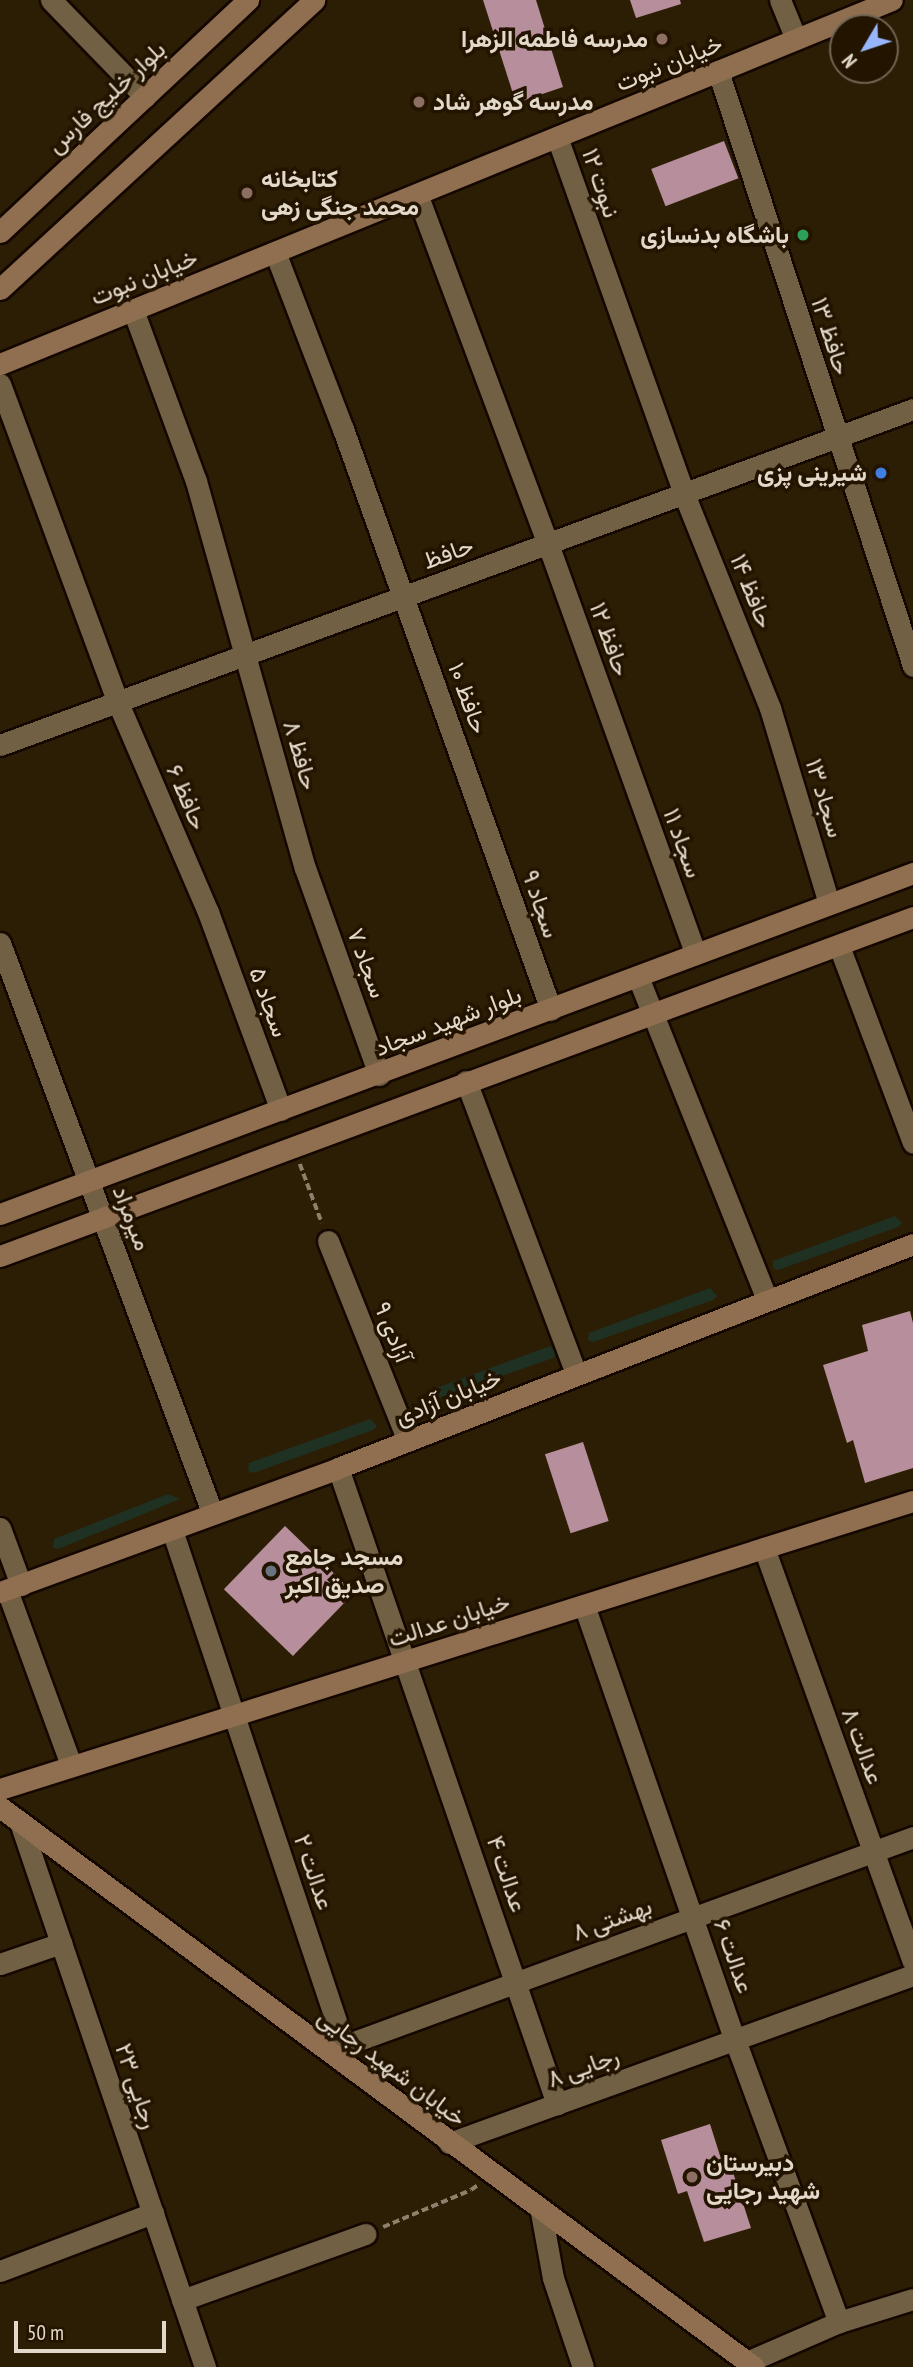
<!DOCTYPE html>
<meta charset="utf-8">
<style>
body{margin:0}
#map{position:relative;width:913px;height:2367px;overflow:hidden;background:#2c1e04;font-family:"PT Sans Narrow",Vazirmatn,sans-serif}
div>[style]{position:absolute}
.green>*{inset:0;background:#1f3123}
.building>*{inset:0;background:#b78e9b;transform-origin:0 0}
.path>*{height:3.5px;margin-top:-1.75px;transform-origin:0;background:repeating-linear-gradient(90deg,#8d816d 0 7px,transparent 0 10.5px)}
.roads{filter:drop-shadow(2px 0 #140700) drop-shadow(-2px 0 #140700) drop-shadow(0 2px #140700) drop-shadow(0 -2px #140700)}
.street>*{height:21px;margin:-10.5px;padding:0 10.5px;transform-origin:10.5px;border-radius:10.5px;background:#716044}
.secondary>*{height:21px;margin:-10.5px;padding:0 10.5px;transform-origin:10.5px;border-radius:10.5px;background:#906e50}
.dots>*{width:19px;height:19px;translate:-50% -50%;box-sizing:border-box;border:4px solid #231400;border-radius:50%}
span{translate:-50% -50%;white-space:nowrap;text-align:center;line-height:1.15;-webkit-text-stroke:7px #231400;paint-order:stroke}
.poi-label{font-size:24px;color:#e3d9ca;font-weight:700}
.right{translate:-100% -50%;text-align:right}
.left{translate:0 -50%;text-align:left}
.street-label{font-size:24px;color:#e3d9ca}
.north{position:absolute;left:829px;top:14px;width:70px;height:70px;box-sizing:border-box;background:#231400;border:2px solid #706351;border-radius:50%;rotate:231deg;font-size:19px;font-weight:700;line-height:28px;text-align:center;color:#e3d9ca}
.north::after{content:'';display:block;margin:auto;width:24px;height:32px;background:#97b6fd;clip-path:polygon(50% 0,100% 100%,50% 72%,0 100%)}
.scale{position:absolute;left:14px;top:2321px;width:152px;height:32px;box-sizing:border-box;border:4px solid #e3d9ca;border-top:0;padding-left:9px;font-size:21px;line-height:24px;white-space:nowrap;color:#e3d9ca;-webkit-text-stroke:5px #231400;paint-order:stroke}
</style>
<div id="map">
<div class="green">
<i style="clip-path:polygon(895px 1216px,902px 1223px,898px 1227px,778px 1270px,773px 1268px,773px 1261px)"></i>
<i style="clip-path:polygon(710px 1288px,717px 1296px,713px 1300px,593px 1342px,588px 1340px,589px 1333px)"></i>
<i style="clip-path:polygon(550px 1346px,557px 1354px,553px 1358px,433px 1400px,428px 1398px,428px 1391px)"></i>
<i style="clip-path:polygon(370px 1419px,377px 1426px,373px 1430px,253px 1473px,248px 1471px,249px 1463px)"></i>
<i style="clip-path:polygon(168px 1494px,180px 1499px,58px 1549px,53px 1547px,54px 1539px)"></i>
</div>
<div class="building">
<i style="clip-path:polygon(483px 0,536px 0,563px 87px,516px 103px)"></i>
<i style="clip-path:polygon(630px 0,680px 0,681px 4px,636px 18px)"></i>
<i style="left:724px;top:141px;width:40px;height:78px;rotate:69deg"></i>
<i style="clip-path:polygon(910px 1311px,913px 1323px,913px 1468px,865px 1483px,853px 1440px,847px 1443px,823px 1365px,868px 1351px,862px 1325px)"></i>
<i style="left:583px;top:1442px;width:83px;height:40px;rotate:72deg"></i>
<i style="left:285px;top:1526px;width:96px;height:88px;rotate:44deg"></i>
<i style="clip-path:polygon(710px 2124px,722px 2162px,729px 2160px,751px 2228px,704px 2242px,687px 2191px,678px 2194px,661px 2140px)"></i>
</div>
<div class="path">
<i style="left:300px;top:1164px;width:63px;rotate:69.6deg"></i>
<i style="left:383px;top:2227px;width:95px;rotate:-22.8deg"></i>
<i style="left:471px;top:2190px;width:9px;rotate:-36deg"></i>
</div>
<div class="roads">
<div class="street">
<i style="left:51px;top:0;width:135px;rotate:45.9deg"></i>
<i style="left:780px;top:0;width:42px;rotate:67.7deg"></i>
<i style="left:718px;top:71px;width:626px;rotate:71.85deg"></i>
<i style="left:557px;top:137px;width:379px;rotate:70.4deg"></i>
<i style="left:684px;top:494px;width:231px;rotate:68.1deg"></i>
<i style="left:770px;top:708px;width:204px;rotate:73.2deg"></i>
<i style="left:417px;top:194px;width:374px;rotate:69.5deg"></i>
<i style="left:548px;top:544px;width:435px;rotate:70.2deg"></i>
<i style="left:275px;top:252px;width:190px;rotate:69deg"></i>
<i style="left:343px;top:429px;width:617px;rotate:70.3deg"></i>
<i style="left:133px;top:310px;width:182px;rotate:69.8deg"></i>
<i style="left:196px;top:481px;width:402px;rotate:74.3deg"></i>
<i style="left:305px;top:868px;width:220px;rotate:70.3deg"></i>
<i style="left:0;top:384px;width:340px;rotate:69.7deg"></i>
<i style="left:118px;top:703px;width:228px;rotate:66.7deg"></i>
<i style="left:208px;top:912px;width:211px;rotate:69.8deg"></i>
<i style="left:0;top:745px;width:973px;rotate:-20.2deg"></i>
<i style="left:0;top:943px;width:607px;rotate:69.57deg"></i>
<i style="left:839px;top:946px;width:210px;rotate:69.4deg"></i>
<i style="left:638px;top:977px;width:347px;rotate:68.2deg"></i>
<i style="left:466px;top:1081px;width:312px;rotate:69.4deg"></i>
<i style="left:328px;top:1241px;width:215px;rotate:68.2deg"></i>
<i style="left:338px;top:1468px;width:673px;rotate:71deg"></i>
<i style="left:0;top:1528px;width:61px;rotate:69.8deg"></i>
<i style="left:172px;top:1530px;width:543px;rotate:71.53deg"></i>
<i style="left:764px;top:1548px;width:439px;rotate:70.2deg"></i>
<i style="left:7px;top:1590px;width:186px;rotate:69.9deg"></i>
<i style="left:584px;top:1605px;width:460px;rotate:70.9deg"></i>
<i style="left:735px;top:2040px;width:301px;rotate:69.8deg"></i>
<i style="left:20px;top:1822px;width:576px;rotate:71.25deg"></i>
<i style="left:0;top:1964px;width:65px;rotate:-19deg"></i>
<i style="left:329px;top:2051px;width:622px;rotate:-20.12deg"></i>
<i style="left:449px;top:2143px;width:493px;rotate:-19.9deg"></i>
<i style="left:541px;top:2212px;width:67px;rotate:79.7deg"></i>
<i style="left:553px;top:2278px;width:94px;rotate:71.4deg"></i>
<i style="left:0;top:2271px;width:164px;rotate:-20.8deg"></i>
<i style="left:182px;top:2300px;width:195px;rotate:-19.8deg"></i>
<i style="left:747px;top:2362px;width:100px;rotate:-23.5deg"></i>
<i style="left:839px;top:2322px;width:77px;rotate:-17.3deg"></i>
</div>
<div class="secondary">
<i style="left:0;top:232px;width:340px;rotate:-43.1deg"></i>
<i style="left:0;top:289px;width:427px;rotate:-42.6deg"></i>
<i style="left:0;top:364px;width:963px;rotate:-22.2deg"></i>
<i style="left:0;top:1214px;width:975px;rotate:-20.48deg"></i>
<i style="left:0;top:1256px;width:974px;rotate:-20.37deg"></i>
<i style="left:0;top:1592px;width:360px;rotate:-20.1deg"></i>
<i style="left:338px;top:1468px;width:617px;rotate:-21.28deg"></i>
<i style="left:0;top:1789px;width:957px;rotate:-17.51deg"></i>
<i style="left:0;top:1807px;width:939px;rotate:36.6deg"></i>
</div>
</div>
<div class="dots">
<i style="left:662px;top:39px;background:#8d6e63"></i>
<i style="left:419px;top:102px;background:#8d6e63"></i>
<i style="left:247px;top:193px;background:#8d6e63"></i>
<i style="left:803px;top:235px;background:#2e9e5b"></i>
<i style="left:881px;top:473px;background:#3f7fe0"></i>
<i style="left:271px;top:1571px;background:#6b7280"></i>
<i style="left:692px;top:2177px;background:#8d6e63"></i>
</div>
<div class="poi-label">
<span class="right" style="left:648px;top:39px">مدرسه فاطمه الزهرا</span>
<span class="left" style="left:433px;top:102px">مدرسه گوهر شاد</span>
<span class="left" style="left:261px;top:193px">کتابخانه<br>محمد جنگی زهی</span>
<span class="right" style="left:789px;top:235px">باشگاه بدنسازی</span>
<span class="right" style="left:867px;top:473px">شیرینی پزی</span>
<span class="left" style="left:285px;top:1571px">مسجد جامع<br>صدیق اکبر</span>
<span class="left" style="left:706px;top:2177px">دبیرستان<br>شهید رجایی</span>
</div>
<div class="street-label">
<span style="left:669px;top:63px;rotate:-22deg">خیابان نبوت</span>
<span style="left:106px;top:97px;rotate:-43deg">بلوار خلیج فارس</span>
<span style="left:601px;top:183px;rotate:71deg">نبوت ۱۲</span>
<span style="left:144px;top:277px;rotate:-22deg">خیابان نبوت</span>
<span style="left:831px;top:336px;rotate:72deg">حافظ ۱۳</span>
<span style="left:448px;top:553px;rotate:-20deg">حافظ</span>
<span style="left:752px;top:591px;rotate:68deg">حافظ ۱۴</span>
<span style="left:610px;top:639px;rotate:70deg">حافظ ۱۲</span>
<span style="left:468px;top:698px;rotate:70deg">حافظ ۱۰</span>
<span style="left:301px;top:755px;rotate:74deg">حافظ ۸</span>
<span style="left:187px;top:797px;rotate:67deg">حافظ ۶</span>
<span style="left:825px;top:798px;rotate:73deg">سجاد ۱۳</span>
<span style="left:683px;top:843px;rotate:70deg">سجاد ۱۱</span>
<span style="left:541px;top:904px;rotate:71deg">سجاد ۹</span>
<span style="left:367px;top:963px;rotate:70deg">سجاد ۷</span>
<span style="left:269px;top:1002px;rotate:70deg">سجاد ۵</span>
<span style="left:448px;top:1021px;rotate:-21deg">بلوار شهید سجاد</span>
<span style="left:132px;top:1218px;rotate:69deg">میرمراد</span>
<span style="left:393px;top:1332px;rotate:68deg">آزادی ۹</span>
<span style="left:448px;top:1397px;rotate:-22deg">خیابان آزادی</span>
<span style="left:449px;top:1620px;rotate:-18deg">خیابان عدالت</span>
<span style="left:863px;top:1746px;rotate:70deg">عدالت ۸</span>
<span style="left:314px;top:1872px;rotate:71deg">عدالت ۲</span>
<span style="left:507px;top:1874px;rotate:71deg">عدالت ۴</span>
<span style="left:612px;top:1919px;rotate:-20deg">بهشتی ۸</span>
<span style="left:734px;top:1956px;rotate:71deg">عدالت ۶</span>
<span style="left:392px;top:2067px;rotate:37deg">خیابان شهید رجایی</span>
<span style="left:583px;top:2067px;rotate:-20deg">رجایی ۸</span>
<span style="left:137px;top:2086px;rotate:71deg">رجایی ۲۳</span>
</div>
<div class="north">N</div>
<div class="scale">50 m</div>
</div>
